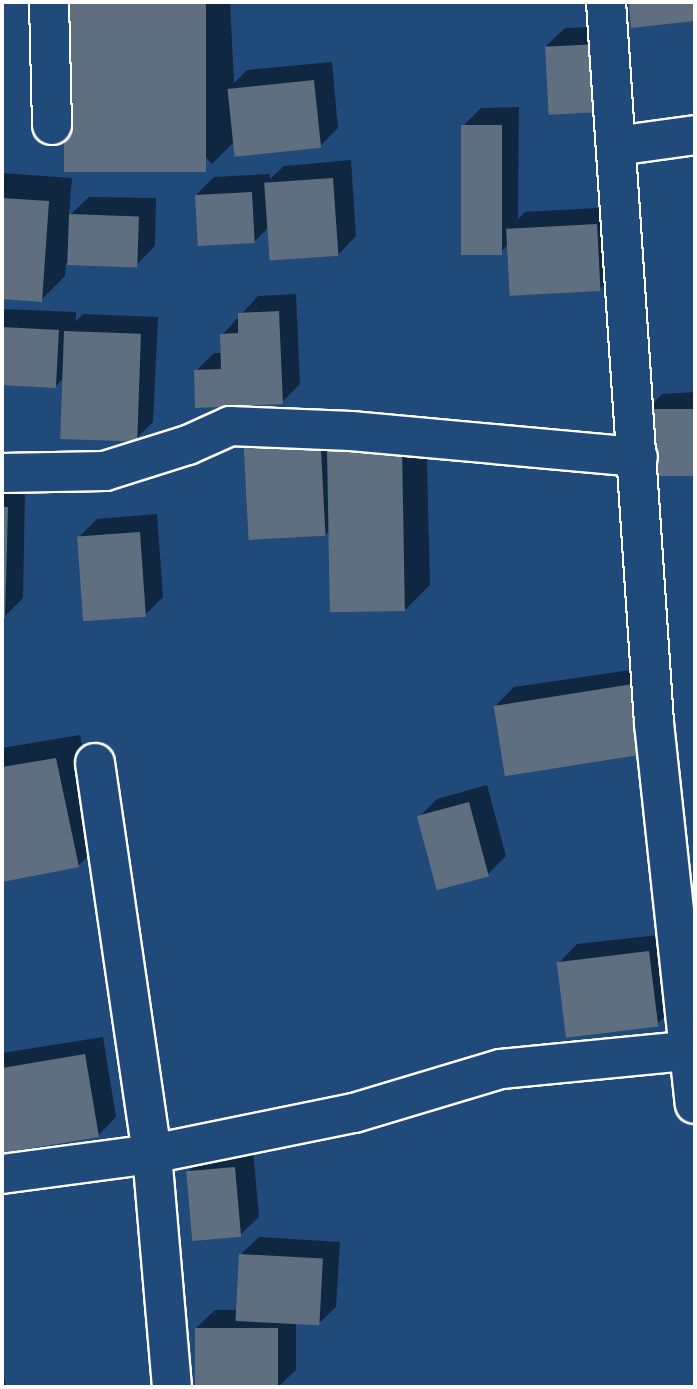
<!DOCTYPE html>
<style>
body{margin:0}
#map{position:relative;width:697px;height:1389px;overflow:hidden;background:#1f4a7a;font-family:Itim,sans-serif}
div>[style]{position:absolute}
.shadow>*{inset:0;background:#0007}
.building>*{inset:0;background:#5f6f7f;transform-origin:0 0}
.roads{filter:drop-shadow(2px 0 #fff) drop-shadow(-2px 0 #fff) drop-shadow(0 2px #fff) drop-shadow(0 -2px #fff)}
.street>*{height:38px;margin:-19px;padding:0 19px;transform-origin:19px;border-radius:19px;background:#1f4a7a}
span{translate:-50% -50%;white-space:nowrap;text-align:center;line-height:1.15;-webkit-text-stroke:5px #1f4a7a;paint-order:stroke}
.frame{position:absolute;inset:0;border:4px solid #fff;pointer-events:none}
</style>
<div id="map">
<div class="shadow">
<i style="clip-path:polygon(66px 2px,230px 2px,234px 83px,247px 70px,332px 62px,338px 128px,320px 146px,234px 142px,212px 164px)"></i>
<i style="clip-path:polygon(617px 26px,619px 92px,546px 46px,565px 28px)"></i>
<i style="clip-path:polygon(519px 107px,518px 219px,525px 212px,614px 207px,618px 271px,600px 289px,508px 244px,500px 253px,463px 126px,481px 108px)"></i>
<i style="clip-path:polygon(351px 160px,356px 236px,338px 255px,268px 228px,254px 242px,196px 195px,214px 177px,270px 174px,270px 179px,284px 166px)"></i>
<i style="clip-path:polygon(2px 173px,72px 178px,69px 216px,89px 197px,156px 198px,155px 246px,136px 265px,66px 263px,65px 276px,41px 300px,2px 297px)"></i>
<i style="clip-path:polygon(296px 294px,300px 384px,282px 402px,196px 371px,214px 353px,222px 353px,222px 335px,258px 296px)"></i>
<i style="clip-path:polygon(2px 309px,76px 312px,76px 321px,83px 314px,158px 317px,153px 422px,135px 440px,63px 378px,56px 386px,2px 383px)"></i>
<i style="clip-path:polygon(695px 392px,695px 474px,648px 477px,644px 413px,662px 394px)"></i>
<i style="clip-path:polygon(426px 424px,430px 585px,406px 609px,331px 530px,325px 535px,244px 438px)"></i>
<i style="clip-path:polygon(2px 489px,25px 489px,23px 598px,5px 616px)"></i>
<i style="clip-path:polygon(157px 514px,163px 597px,145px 615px,79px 537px,97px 519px)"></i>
<i style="clip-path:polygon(651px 667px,661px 735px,496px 705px,514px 687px)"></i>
<i style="clip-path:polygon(80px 735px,102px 842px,78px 866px,2px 881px,2px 748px)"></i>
<i style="clip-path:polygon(487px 785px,506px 856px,488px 874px,419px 817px,437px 799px)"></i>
<i style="clip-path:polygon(667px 934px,675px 1006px,657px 1024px,559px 963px,577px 944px)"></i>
<i style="clip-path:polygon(103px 1037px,116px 1117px,98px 1136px,2px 1151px,2px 1053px)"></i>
<i style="clip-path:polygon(253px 1150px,259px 1217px,240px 1235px,187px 1173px,206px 1155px)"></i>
<i style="clip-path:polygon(259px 1237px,340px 1242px,336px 1307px,317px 1325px,296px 1323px,296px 1370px,278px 1387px,197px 1387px,196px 1328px,215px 1310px,237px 1310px,240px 1255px)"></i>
<i style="clip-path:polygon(2px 1366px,6px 1387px,2px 1387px)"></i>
</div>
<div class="building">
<i style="left:64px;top:2px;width:142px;height:170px"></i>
<i style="clip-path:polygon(629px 2px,695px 2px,695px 21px,631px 28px)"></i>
<i style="left:599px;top:44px;width:68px;height:54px;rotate:87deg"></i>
<i style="left:314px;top:80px;width:68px;height:87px;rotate:84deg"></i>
<i style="left:461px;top:125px;width:41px;height:130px"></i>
<i style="left:333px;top:178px;width:78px;height:69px;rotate:86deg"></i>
<i style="left:252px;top:192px;width:51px;height:57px;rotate:87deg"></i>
<i style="clip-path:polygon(2px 198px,49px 201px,42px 302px,2px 299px)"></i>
<i style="left:69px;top:214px;width:70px;height:51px;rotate:2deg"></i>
<i style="left:597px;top:224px;width:67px;height:91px;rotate:87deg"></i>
<i style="clip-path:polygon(279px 311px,283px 404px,195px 408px,194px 370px,221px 369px,220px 334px,238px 333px,238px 313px)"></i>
<i style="left:2px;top:327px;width:57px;height:58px;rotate:3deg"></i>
<i style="left:64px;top:331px;width:77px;height:108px;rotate:2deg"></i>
<i style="left:695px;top:409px;width:67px;height:53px;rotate:90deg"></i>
<i style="left:320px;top:431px;width:105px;height:77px;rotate:87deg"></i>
<i style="left:402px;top:447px;width:164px;height:75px;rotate:89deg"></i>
<i style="clip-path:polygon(2px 507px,8px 507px,5px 618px,2px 618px)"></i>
<i style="left:140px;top:532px;width:85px;height:63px;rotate:86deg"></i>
<i style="left:633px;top:684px;width:71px;height:141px;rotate:81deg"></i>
<i style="clip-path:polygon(56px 758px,79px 867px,2px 882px,2px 767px)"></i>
<i style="left:469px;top:802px;width:77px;height:54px;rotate:75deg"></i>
<i style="left:649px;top:951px;width:76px;height:93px;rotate:83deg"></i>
<i style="clip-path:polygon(85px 1054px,99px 1137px,2px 1153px,2px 1068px)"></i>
<i style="left:235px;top:1167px;width:70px;height:49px;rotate:85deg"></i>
<i style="left:239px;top:1254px;width:84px;height:67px;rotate:3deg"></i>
<i style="left:195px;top:1328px;width:83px;height:59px"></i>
</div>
<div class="roads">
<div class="street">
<i style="left:49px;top:2px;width:123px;rotate:88.6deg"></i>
<i style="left:606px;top:2px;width:723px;rotate:86.19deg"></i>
<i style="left:654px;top:723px;width:383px;rotate:83.9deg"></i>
<i style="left:616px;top:146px;width:80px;rotate:-7.9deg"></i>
<i style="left:2px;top:473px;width:103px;rotate:-1.1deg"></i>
<i style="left:105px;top:471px;width:87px;rotate:-17.4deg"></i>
<i style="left:188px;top:445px;width:46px;rotate:-24.3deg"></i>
<i style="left:230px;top:426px;width:121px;rotate:2.4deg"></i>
<i style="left:351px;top:431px;width:288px;rotate:5.2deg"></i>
<i style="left:95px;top:763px;width:395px;rotate:81.7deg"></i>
<i style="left:152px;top:1154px;width:206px;rotate:-11.5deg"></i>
<i style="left:354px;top:1113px;width:153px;rotate:-16.7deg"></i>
<i style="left:501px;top:1069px;width:195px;rotate:-5.6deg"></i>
<i style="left:2px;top:1174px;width:151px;rotate:-7.6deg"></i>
<i style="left:152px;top:1154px;width:234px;rotate:85.1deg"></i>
</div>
</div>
<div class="frame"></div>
</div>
